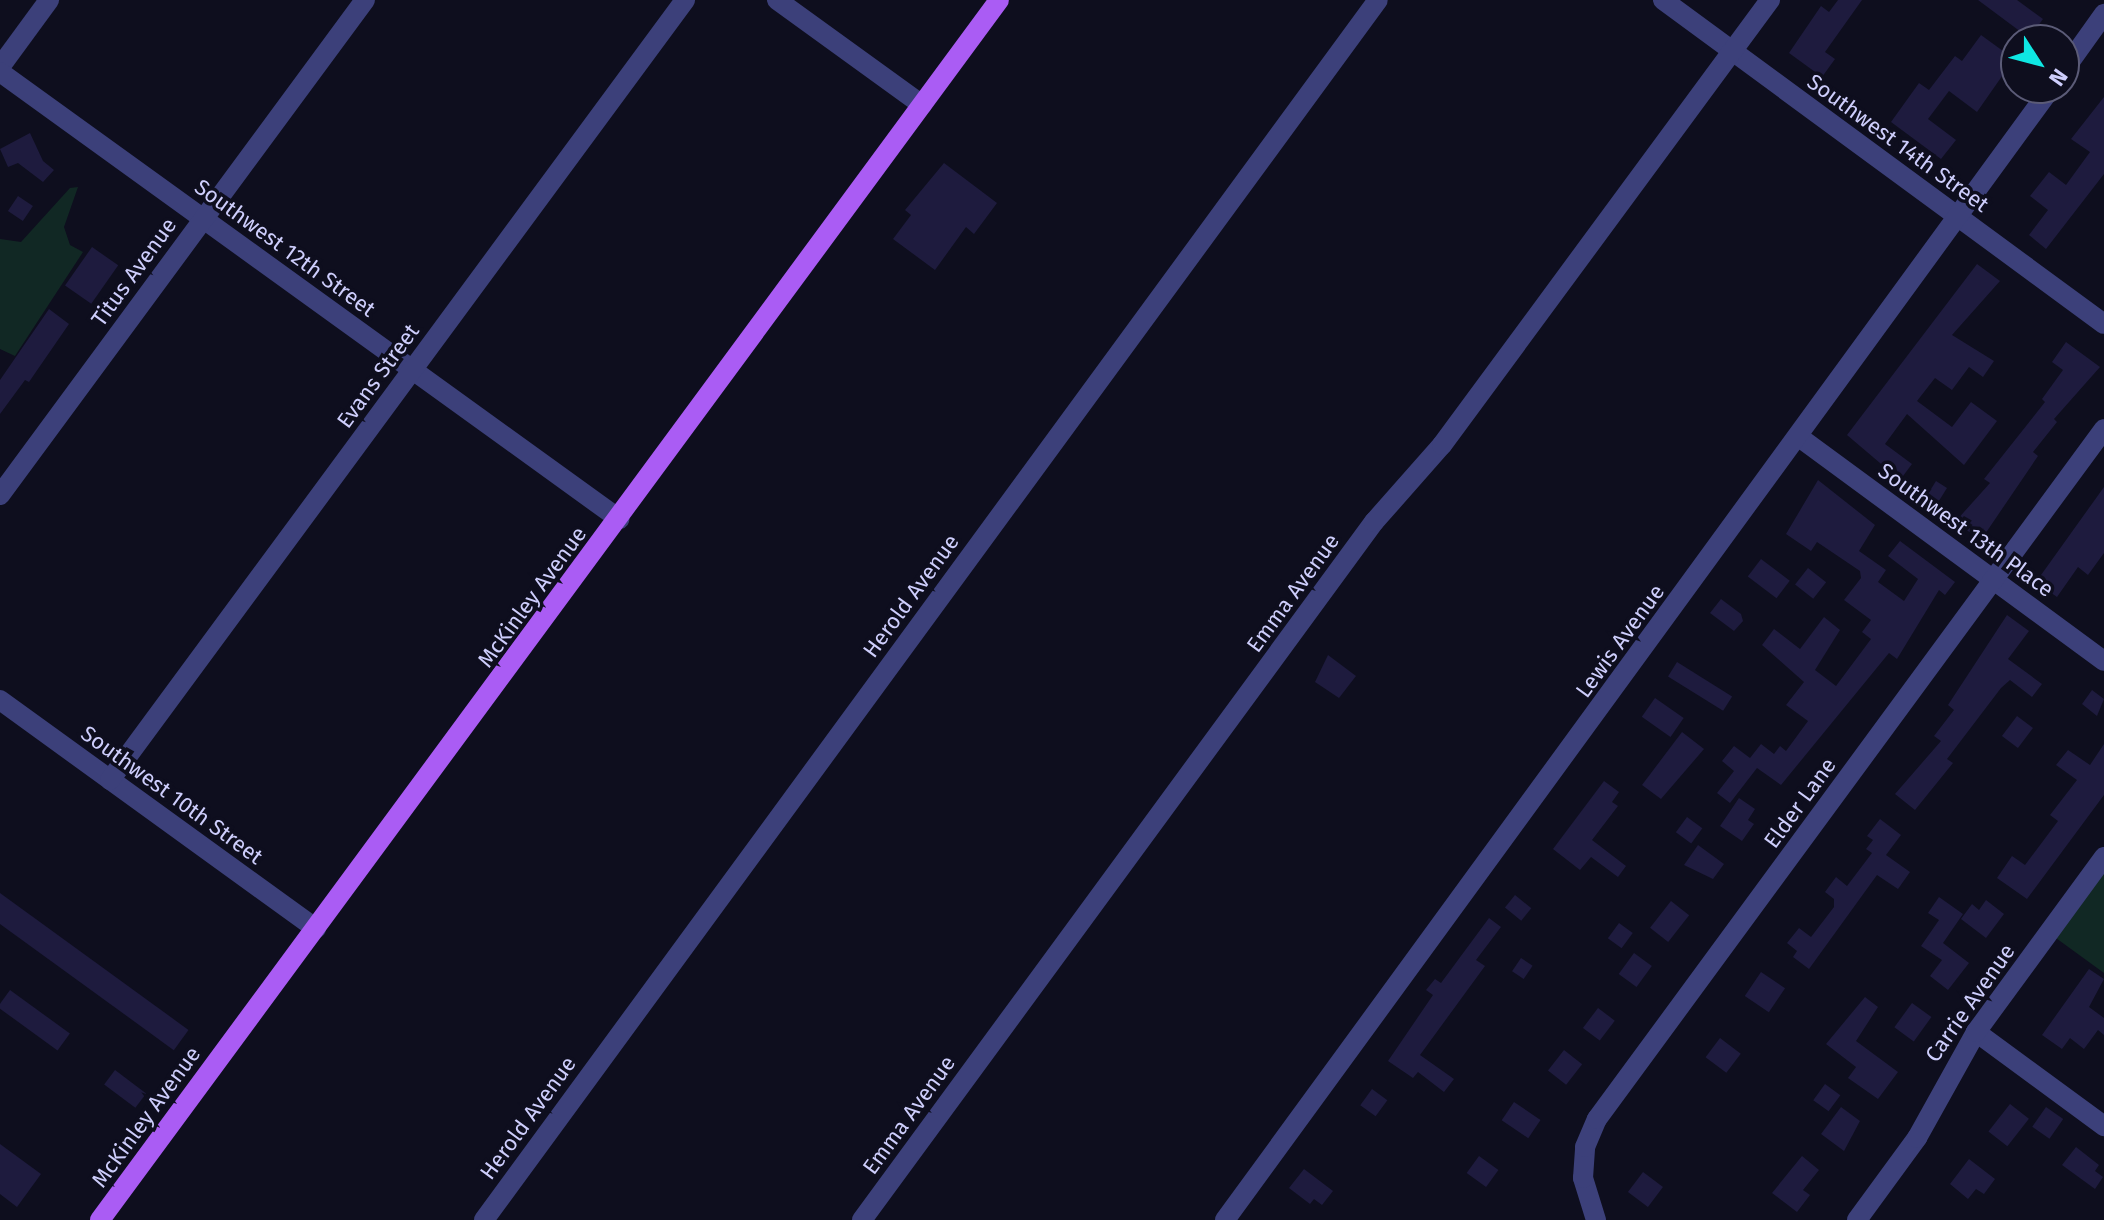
<!DOCTYPE html>
<style>
body{margin:0}
#map{position:relative;width:2104px;height:1220px;overflow:hidden;background:#0e0e1e;font-family:"Fira Sans",sans-serif}
div>[style]{position:absolute}
.green>*{inset:0;background:#112824}
.building>*{inset:0;background:#1e1b3e;transform-origin:0 0}
.minor>*{height:20px;margin:-10px;padding:0 10px;transform-origin:10px;border-radius:10px;background:#3c407a}
.major>*{height:20px;margin:-10px;padding:0 10px;transform-origin:10px;border-radius:10px;background:#aa5cf4}
span{translate:-50% -50%;white-space:nowrap;text-align:center;line-height:1.15;-webkit-text-stroke:7px #0e0e1e;paint-order:stroke}
.street-label{font-size:22px;color:#cecefc}
.north{position:absolute;left:2000px;top:24px;width:80px;height:80px;box-sizing:border-box;background:#0e0e1e;border:2px solid #5b5b77;border-radius:50%;rotate:126deg;font-size:22px;font-weight:700;line-height:32px;text-align:center;color:#cecefc}
.north::after{content:'';display:block;margin:auto;width:28px;height:36px;background:#0fe7e3;clip-path:polygon(50% 0,100% 100%,50% 72%,0 100%)}
</style>
<div id="map">
<div class="green">
<i style="clip-path:polygon(78px 187px,64px 227px,70px 245px,83px 252px,15px 356px,0 349px,0 239px,21px 242px,70px 188px)"></i>
<i style="clip-path:polygon(2104px 857px,2104px 973px,2049px 933px)"></i>
</div>
<div class="building">
<i style="clip-path:polygon(1838px 0,1862px 0,1825px 52px,1835px 59px,1822px 77px,1789px 53px,1821px 6px,1829px 12px)"></i>
<i style="clip-path:polygon(1978px 0,2017px 0,2043px 19px,2029px 38px)"></i>
<i style="clip-path:polygon(1981px 35px,2014px 59px,1977px 112px,1949px 91px,1928px 119px,1956px 140px,1941px 159px,1891px 122px,1919px 83px,1929px 90px,1955px 56px,1962px 61px)"></i>
<i style="clip-path:polygon(2104px 97px,2104px 174px,2046px 249px,2029px 235px,2048px 210px,2030px 196px,2049px 172px,2066px 185px,2090px 152px,2071px 139px)"></i>
<i style="clip-path:polygon(30px 133px,43px 161px,54px 170px,43px 182px,18px 163px,8px 167px,0 149px)"></i>
<i style="clip-path:polygon(944px 163px,997px 203px,974px 234px,966px 227px,935px 270px,893px 239px,911px 215px,905px 210px)"></i>
<i style="left:18px;top:196px;width:18px;height:18px;rotate:34deg"></i>
<i style="left:92px;top:247px;width:32px;height:47px;rotate:35deg"></i>
<i style="clip-path:polygon(1977px 264px,2000px 281px,1952px 335px,1994px 361px,1983px 377px,1969px 367px,1952px 390px,1935px 378px,1917px 401px,1952px 427px,1971px 402px,1997px 421px,1964px 465px,1907px 414px,1885px 444px,1912px 464px,1900px 480px,1847px 435px)"></i>
<i style="clip-path:polygon(49px 309px,69px 324px,29px 382px,25px 380px,0 414px,0 380px)"></i>
<i style="clip-path:polygon(2066px 342px,2100px 367px,2054px 419px,2057px 422px,2033px 452px,2038px 456px,1981px 540px,1955px 522px,1990px 483px,1984px 479px,2045px 402px,2042px 399px,2063px 370px,2052px 362px)"></i>
<i style="clip-path:polygon(1818px 480px,1875px 525px,1859px 551px,1886px 570px,1878px 582px,1904px 601px,1918px 579px,1888px 556px,1900px 541px,1955px 582px,1945px 595px,1939px 590px,1897px 659px,1889px 653px,1781px 785px,1757px 768px,1730px 803px,1717px 793px,1734px 771px,1722px 761px,1734px 746px,1750px 758px,1761px 744px,1774px 754px,1780px 746px,1786px 751px,1808px 721px,1786px 705px,1804px 682px,1762px 645px,1774px 629px,1800px 649px,1824px 617px,1840px 630px,1815px 670px,1836px 686px,1871px 639px,1862px 632px,1871px 620px,1844px 600px,1861px 578px,1860px 571px,1817px 542px,1811px 551px,1786px 534px)"></i>
<i style="left:1936px;top:481px;width:13px;height:19px;rotate:32deg"></i>
<i style="clip-path:polygon(2104px 487px,2104px 553px,2088px 575px,2078px 567px,2057px 597px,2036px 582px)"></i>
<i style="left:1761px;top:559px;width:36px;height:22px;rotate:37deg"></i>
<i style="left:1808px;top:568px;width:23px;height:21px;rotate:38deg"></i>
<i style="clip-path:polygon(1721px 599px,1741px 614px,1743px 621px,1734px 631px,1710px 613px)"></i>
<i style="clip-path:polygon(2007px 615px,2029px 631px,2008px 659px,2042px 684px,2032px 697px,2010px 680px,2001px 688px,1947px 759px,1953px 763px,1915px 810px,1895px 794px,1941px 741px,1934px 736px,1954px 710px,1948px 705px)"></i>
<i style="clip-path:polygon(1328px 655px,1356px 676px,1339px 698px,1315px 682px)"></i>
<i style="left:1677px;top:662px;width:65px;height:17px;rotate:32deg"></i>
<i style="clip-path:polygon(2092px 690px,2104px 699px,2097px 716px,2082px 704px)"></i>
<i style="left:1655px;top:698px;width:35px;height:23px;rotate:35deg"></i>
<i style="left:2017px;top:716px;width:20px;height:25px;rotate:37deg"></i>
<i style="clip-path:polygon(1682px 732px,1704px 749px,1661px 799px,1642px 785px)"></i>
<i style="clip-path:polygon(2104px 744px,2104px 795px,2027px 899px,1997px 878px,2012px 856px,2025px 865px,2058px 821px,2050px 815px,2077px 780px,2056px 765px,2068px 750px,2090px 765px)"></i>
<i style="clip-path:polygon(1604px 781px,1619px 792px,1612px 802px,1618px 806px,1592px 840px,1626px 866px,1618px 877px,1591px 857px,1580px 870px,1553px 849px)"></i>
<i style="clip-path:polygon(1739px 798px,1755px 809px,1748px 820px,1754px 824px,1742px 841px,1720px 826px)"></i>
<i style="left:1687px;top:817px;width:19px;height:19px;rotate:36deg"></i>
<i style="clip-path:polygon(1880px 819px,1901px 835px,1886px 855px,1910px 872px,1898px 889px,1877px 875px,1809px 969px,1793px 957px,1797px 951px,1787px 943px,1799px 928px,1811px 937px,1834px 907px,1834px 899px,1825px 892px,1836px 877px,1847px 886px,1872px 853px,1866px 849px,1873px 840px,1867px 836px)"></i>
<i style="clip-path:polygon(1698px 845px,1724px 864px,1713px 879px,1684px 865px)"></i>
<i style="left:0;top:893px;width:233px;height:25px;rotate:36deg"></i>
<i style="left:1515px;top:895px;width:21px;height:16px;rotate:39deg"></i>
<i style="clip-path:polygon(1939px 897px,1963px 914px,1943px 943px,1969px 963px,1948px 990px,1930px 976px,1942px 960px,1921px 946px,1939px 920px,1928px 913px)"></i>
<i style="clip-path:polygon(1986px 900px,2004px 914px,1986px 938px,1961px 919px,1972px 904px,1979px 910px)"></i>
<i style="left:1671px;top:901px;width:23px;height:34px;rotate:38deg"></i>
<i style="clip-path:polygon(1489px 918px,1501px 927px,1476px 960px,1485px 966px,1420px 1055px,1454px 1079px,1444px 1092px,1418px 1072px,1413px 1078px,1388px 1061px,1433px 995px,1426px 990px,1435px 979px,1441px 983px)"></i>
<i style="left:1619px;top:923px;width:17px;height:19px;rotate:36deg"></i>
<i style="left:1634px;top:953px;width:22px;height:26px;rotate:36deg"></i>
<i style="left:1521px;top:958px;width:14px;height:16px;rotate:34deg"></i>
<i style="clip-path:polygon(2089px 969px,2104px 979px,2089px 1007px,2104px 1018px,2104px 1035px,2098px 1030px,2084px 1049px,2070px 1038px,2062px 1049px,2042px 1035px)"></i>
<i style="left:1761px;top:972px;width:29px;height:29px;rotate:34deg"></i>
<i style="left:10px;top:990px;width:74px;height:21px;rotate:36deg"></i>
<i style="clip-path:polygon(1865px 997px,1878px 1007px,1856px 1041px,1898px 1072px,1878px 1099px,1848px 1078px,1856px 1067px,1826px 1044px)"></i>
<i style="left:1912px;top:1003px;width:24px;height:30px;rotate:36deg"></i>
<i style="left:1598px;top:1008px;width:21px;height:25px;rotate:37deg"></i>
<i style="left:1720px;top:1038px;width:26px;height:24px;rotate:37deg"></i>
<i style="left:1564px;top:1050px;width:23px;height:26px;rotate:38deg"></i>
<i style="left:115px;top:1070px;width:39px;height:18px;rotate:37deg"></i>
<i style="left:1825px;top:1084px;width:19px;height:20px;rotate:36deg"></i>
<i style="left:1372px;top:1089px;width:19px;height:20px;rotate:36deg"></i>
<i style="left:1514px;top:1102px;width:32px;height:22px;rotate:34deg"></i>
<i style="left:2010px;top:1104px;width:24px;height:35px;rotate:38deg"></i>
<i style="clip-path:polygon(1841px 1107px,1860px 1121px,1844px 1151px,1821px 1134px)"></i>
<i style="left:2046px;top:1107px;width:21px;height:24px;rotate:35deg"></i>
<i style="clip-path:polygon(0 1144px,41px 1174px,17px 1207px,0 1194px)"></i>
<i style="clip-path:polygon(2076px 1147px,2099px 1165px,2095px 1171px,2103px 1177px,2095px 1189px,2062px 1165px)"></i>
<i style="left:1479px;top:1156px;width:24px;height:21px;rotate:36deg"></i>
<i style="clip-path:polygon(1802px 1156px,1819px 1170px,1803px 1190px,1810px 1195px,1797px 1212px,1772px 1193px)"></i>
<i style="clip-path:polygon(1969px 1159px,1995px 1179px,1984px 1194px,1976px 1189px,1968px 1199px,1950px 1184px)"></i>
<i style="clip-path:polygon(1304px 1169px,1333px 1191px,1322px 1205px,1314px 1199px,1310px 1204px,1289px 1188px)"></i>
<i style="left:1643px;top:1172px;width:25px;height:25px;rotate:37deg"></i>
</div>
<div class="minor">
<i style="left:777px;top:0;width:179px;rotate:35.9deg"></i>
<i style="left:1663px;top:0;width:547px;rotate:36.3deg"></i>
<i style="left:0;top:67px;width:83px;rotate:-53.8deg"></i>
<i style="left:2064px;top:70px;width:69px;rotate:-54.5deg"></i>
<i style="left:0;top:72px;width:764px;rotate:35.83deg"></i>
<i style="left:1799px;top:437px;width:378px;rotate:36.3deg"></i>
<i style="left:0;top:495px;width:615px;rotate:-53.6deg"></i>
<i style="left:0;top:700px;width:390px;rotate:35.9deg"></i>
<i style="left:110px;top:780px;width:969px;rotate:-53.6deg"></i>
<i style="left:1976px;top:1032px;width:159px;rotate:36.3deg"></i>
<i style="left:484px;top:1220px;width:1512px;rotate:-53.77deg"></i>
<i style="left:862px;top:1220px;width:866px;rotate:-53.74deg"></i>
<i style="left:1374px;top:522px;width:103px;rotate:-48.6deg"></i>
<i style="left:1442px;top:445px;width:553px;rotate:-53.61deg"></i>
<i style="left:1225px;top:1220px;width:1401px;rotate:-53.88deg"></i>
<i style="left:1596px;top:1220px;width:44px;rotate:-107.2deg"></i>
<i style="left:1583px;top:1178px;width:31px;rotate:-86deg"></i>
<i style="left:1585px;top:1147px;width:30px;rotate:-67deg"></i>
<i style="left:1597px;top:1119px;width:856px;rotate:-53.69deg"></i>
<i style="left:1857px;top:1220px;width:102px;rotate:-53.8deg"></i>
<i style="left:1917px;top:1138px;width:121px;rotate:-60.9deg"></i>
<i style="left:1976px;top:1032px;width:217px;rotate:-53.8deg"></i>
</div>
<div class="major">
<i style="left:100px;top:1220px;width:1515px;rotate:-53.61deg"></i>
</div>
<div class="street-label">
<span style="left:1898px;top:143px;rotate:36deg">Southwest 14th Street</span>
<span style="left:285px;top:248px;rotate:36deg">Southwest 12th Street</span>
<span style="left:134px;top:272px;rotate:-54deg">Titus Avenue</span>
<span style="left:378px;top:376px;rotate:-54deg">Evans Street</span>
<span style="left:1966px;top:530px;rotate:36deg">Southwest 13th Place</span>
<span style="left:1293px;top:593px;rotate:-54deg">Emma Avenue</span>
<span style="left:911px;top:596px;rotate:-54deg">Herold Avenue</span>
<span style="left:532px;top:597px;rotate:-54deg">McKinley Avenue</span>
<span style="left:1620px;top:641px;rotate:-54deg">Lewis Avenue</span>
<span style="left:172px;top:795px;rotate:36deg">Southwest 10th Street</span>
<span style="left:1800px;top:803px;rotate:-54deg">Elder Lane</span>
<span style="left:1970px;top:1003px;rotate:-55deg">Carrie Avenue</span>
<span style="left:909px;top:1115px;rotate:-54deg">Emma Avenue</span>
<span style="left:146px;top:1117px;rotate:-54deg">McKinley Avenue</span>
<span style="left:528px;top:1118px;rotate:-54deg">Herold Avenue</span>
</div>
<div class="north">N</div>
</div>
